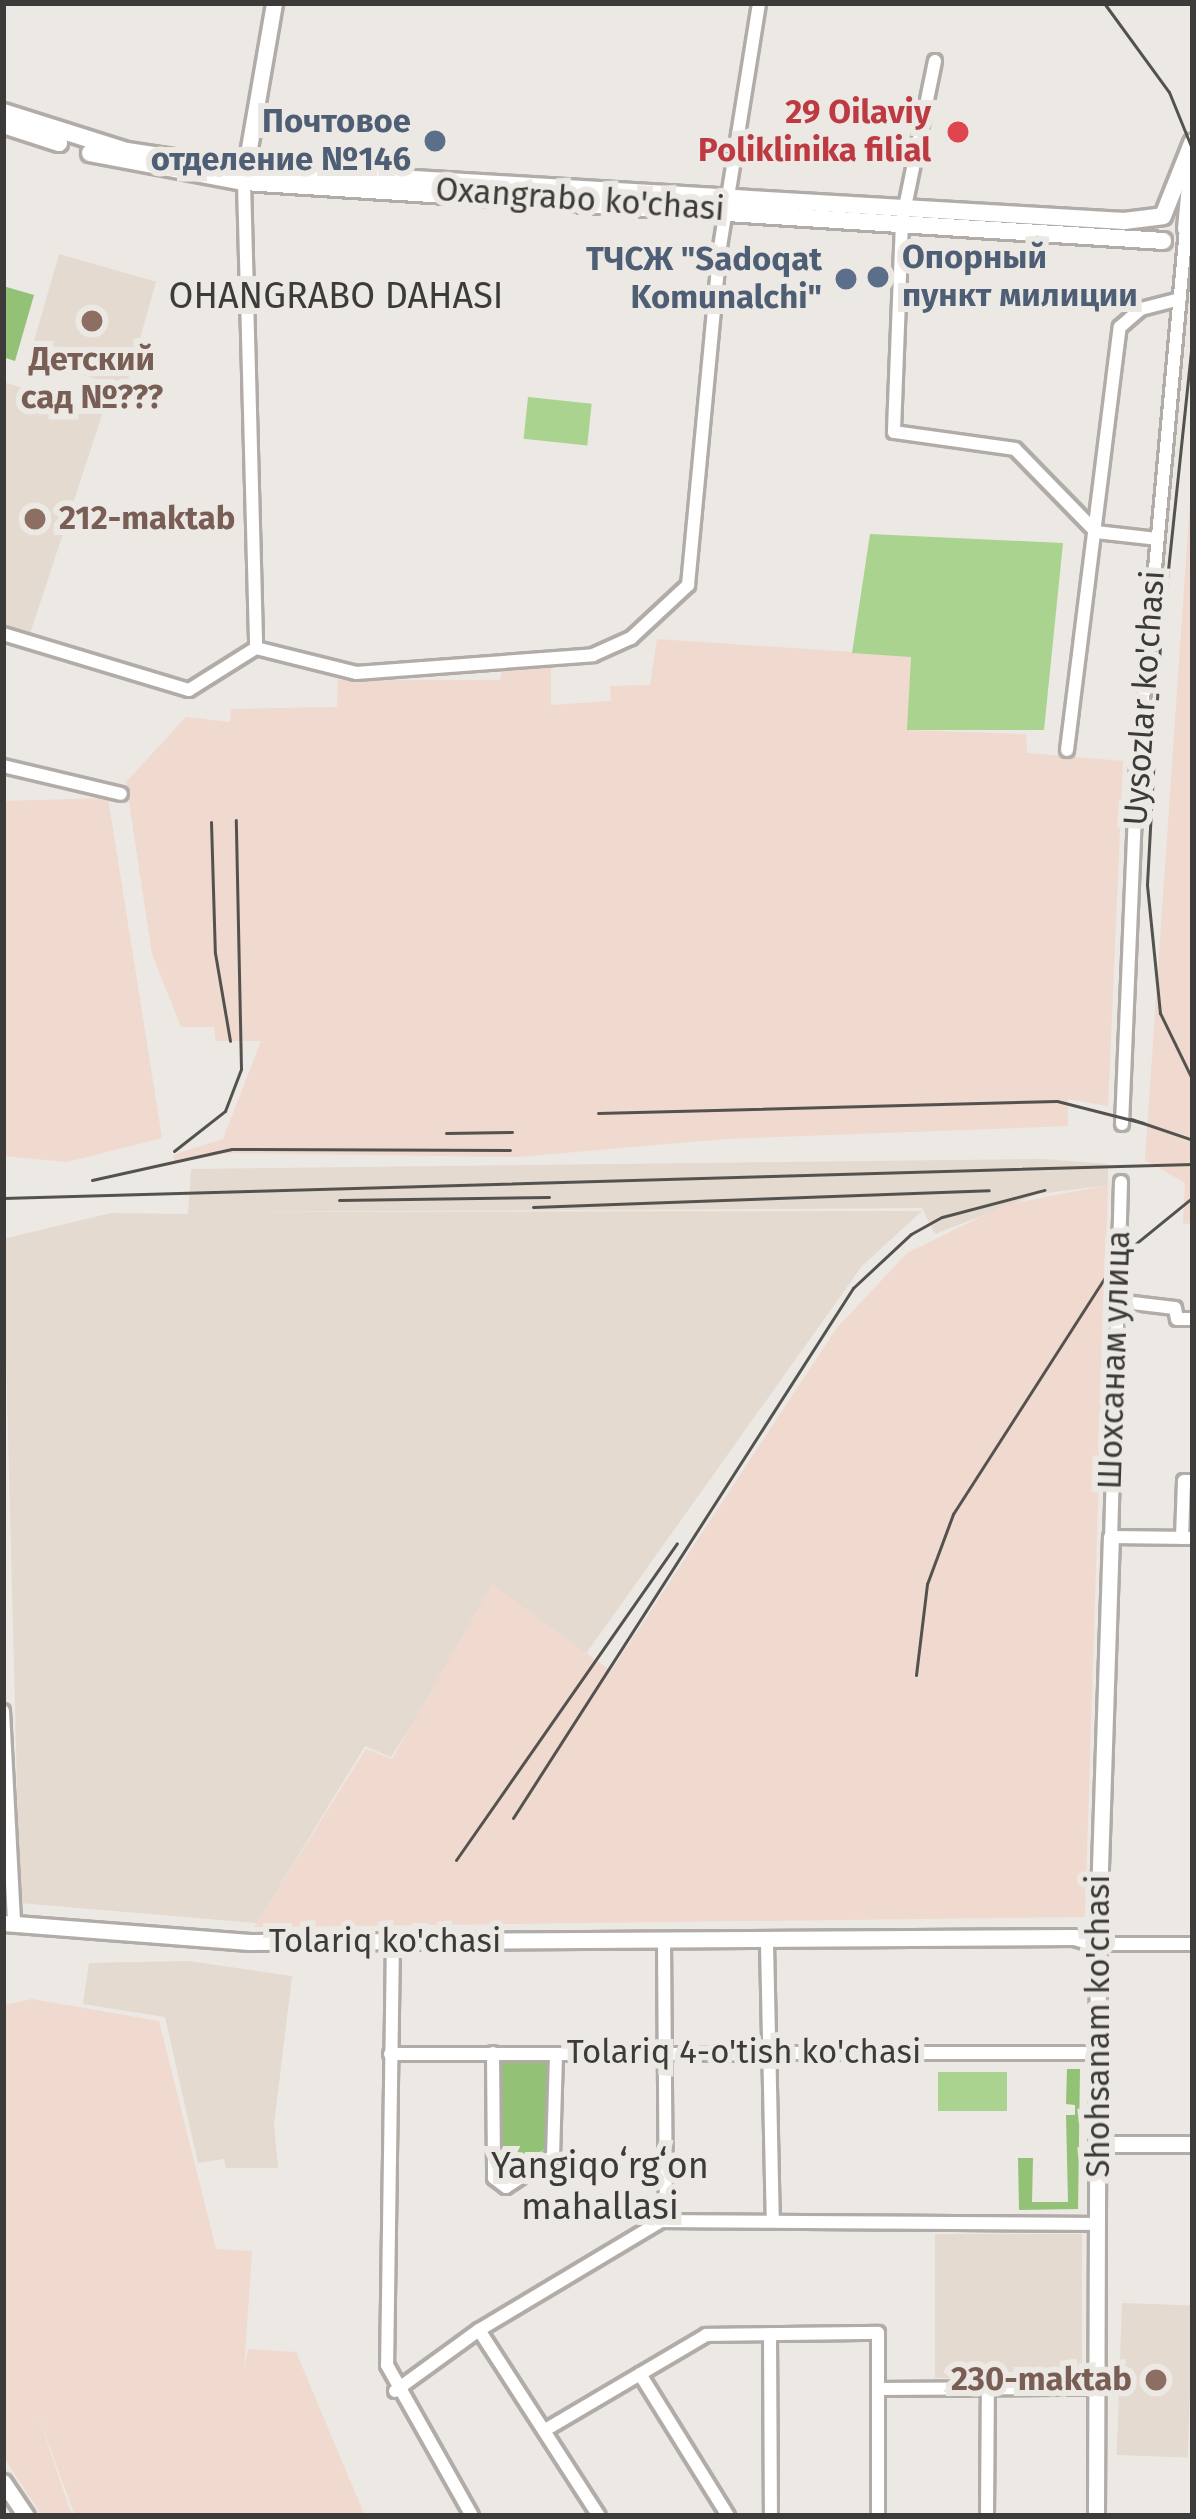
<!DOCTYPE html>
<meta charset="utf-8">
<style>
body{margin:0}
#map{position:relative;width:1196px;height:2519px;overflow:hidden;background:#ece8e3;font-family:"Fira Sans",sans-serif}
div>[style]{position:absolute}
.built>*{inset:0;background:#e4dacf;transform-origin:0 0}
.industrial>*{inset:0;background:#f0d9ce}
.green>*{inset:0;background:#a9d38e;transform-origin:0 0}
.forest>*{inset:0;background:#93c176}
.roads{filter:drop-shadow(3px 0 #b1aca8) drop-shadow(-3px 0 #b1aca8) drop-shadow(0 3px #b1aca8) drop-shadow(0 -3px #b1aca8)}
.minor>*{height:12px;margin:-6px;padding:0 6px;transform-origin:6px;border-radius:6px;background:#fff}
.tertiary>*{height:15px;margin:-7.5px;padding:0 7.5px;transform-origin:7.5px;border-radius:7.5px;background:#fff}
.secondary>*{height:16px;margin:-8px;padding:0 8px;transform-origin:8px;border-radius:8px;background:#fff}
.rail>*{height:3px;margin:-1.5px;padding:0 1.5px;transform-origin:1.5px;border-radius:1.5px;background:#54524f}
.dots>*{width:33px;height:33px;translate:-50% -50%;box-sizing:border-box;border:6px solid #ece8e3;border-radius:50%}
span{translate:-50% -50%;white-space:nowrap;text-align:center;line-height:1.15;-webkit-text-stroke:12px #ece8e3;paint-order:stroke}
.health-label{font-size:33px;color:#be3a42;font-weight:700}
.right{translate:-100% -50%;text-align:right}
.service-label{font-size:33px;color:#4e5e75;font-weight:700}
.left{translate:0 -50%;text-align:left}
.street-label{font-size:33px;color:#3d3b39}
.education-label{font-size:33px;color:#785e54;font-weight:700}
.neighbourhood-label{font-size:36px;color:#3d3b39}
.frame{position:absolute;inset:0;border:6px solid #3d3b39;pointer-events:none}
</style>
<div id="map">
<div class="built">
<i style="left:59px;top:254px;width:101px;height:110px;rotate:16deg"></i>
<i style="clip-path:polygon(3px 382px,103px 412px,29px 637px,3px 627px)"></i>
<i style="clip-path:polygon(1045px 1159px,1108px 1164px,1108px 1185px,1038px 1194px,935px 1234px,922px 1208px,207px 1212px,922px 1211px,862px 1266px,585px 1655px,491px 1603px,391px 1757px,365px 1746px,257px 1923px,20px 1903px,3px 1239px,111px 1213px,188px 1214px,191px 1169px)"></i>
<i style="clip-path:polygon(188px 1961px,292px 1976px,274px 2125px,278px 2168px,226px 2168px,224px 2159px,198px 2163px,165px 2017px,83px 2004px,89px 1963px)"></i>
<i style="left:935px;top:2234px;width:147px;height:144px"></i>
<i style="left:1122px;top:2303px;width:71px;height:152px;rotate:2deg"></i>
</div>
<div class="industrial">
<i style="clip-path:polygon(1193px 457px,1193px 1223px,1183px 1224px,1185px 1183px,1145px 1160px)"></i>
<i style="clip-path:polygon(657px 639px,911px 656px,908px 730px,1026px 734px,1027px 753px,1123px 761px,1108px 1106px,1068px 1099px,1068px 1126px,725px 1139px,517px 1157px,229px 1153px,175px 1163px,173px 1155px,223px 1139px,261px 1041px,216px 1041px,214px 1027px,181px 1027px,152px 954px,126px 782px,186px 717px,230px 722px,231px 709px,337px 707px,338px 680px,500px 680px,503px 667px,551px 668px,551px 705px,611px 701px,610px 686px,650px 685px)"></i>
<i style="clip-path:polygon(108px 798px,162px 1138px,67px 1162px,3px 1156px,3px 801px)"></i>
<i style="clip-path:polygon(1108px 1185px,1085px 1917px,254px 1927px,366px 1749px,392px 1759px,492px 1584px,611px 1671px,836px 1329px,907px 1253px,1005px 1205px)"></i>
<i style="clip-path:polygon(32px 1999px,159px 2021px,216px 2249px,252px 2251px,244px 2370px,248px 2349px,296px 2352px,365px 2516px,75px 2516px,36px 2409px,72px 2516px,42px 2516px,3px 2456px,3px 2005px)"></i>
</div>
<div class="green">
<i style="left:528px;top:397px;width:64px;height:42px;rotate:6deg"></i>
<i style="clip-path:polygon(870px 534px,1063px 543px,1044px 730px,907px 730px,911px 657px,852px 653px)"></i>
<i style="left:1007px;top:2072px;width:39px;height:69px;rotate:90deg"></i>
</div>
<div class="forest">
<i style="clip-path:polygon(3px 286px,34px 295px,15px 361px,3px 357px)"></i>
<i style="clip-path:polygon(498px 2059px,551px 2061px,548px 2147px,499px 2177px)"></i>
<i style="clip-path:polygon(1067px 2069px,1080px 2069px,1078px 2209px,1019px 2210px,1018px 2158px,1033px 2158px,1032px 2202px,1068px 2202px,1066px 2115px,1075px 2115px,1075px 2105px,1066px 2104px)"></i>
</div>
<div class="roads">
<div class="minor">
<i style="left:935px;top:61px;width:164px;rotate:101.6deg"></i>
<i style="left:902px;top:222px;width:210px;rotate:92.2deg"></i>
<i style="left:894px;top:432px;width:122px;rotate:8deg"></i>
<i style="left:1015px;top:449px;width:116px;rotate:45.7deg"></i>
<i style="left:1096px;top:532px;width:61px;rotate:6.5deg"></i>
<i style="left:244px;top:182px;width:466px;rotate:88.5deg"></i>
<i style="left:3px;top:634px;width:194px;rotate:16.8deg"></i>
<i style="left:189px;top:690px;width:79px;rotate:-32.1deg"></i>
<i style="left:256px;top:648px;width:103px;rotate:14deg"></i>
<i style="left:356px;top:673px;width:238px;rotate:-4.3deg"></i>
<i style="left:593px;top:655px;width:42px;rotate:-24.1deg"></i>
<i style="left:631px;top:638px;width:78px;rotate:-42.9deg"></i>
<i style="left:688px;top:585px;width:340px;rotate:-84.6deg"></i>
<i style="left:720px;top:247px;width:247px;rotate:-80.9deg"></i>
<i style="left:1067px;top:750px;width:426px;rotate:-82.9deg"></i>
<i style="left:1120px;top:327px;width:28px;rotate:-41deg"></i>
<i style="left:1141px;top:309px;width:40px;rotate:-14.4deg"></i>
<i style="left:3px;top:766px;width:121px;rotate:13.3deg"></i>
<i style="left:1122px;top:1124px;width:358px;rotate:-87.6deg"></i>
<i style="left:1137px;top:766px;width:539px;rotate:-84.79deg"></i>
<i style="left:1121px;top:1182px;width:355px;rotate:91.6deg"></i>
<i style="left:1111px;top:1537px;width:82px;rotate:0.7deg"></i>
<i style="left:1116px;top:1301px;width:59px;rotate:6.8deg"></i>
<i style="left:1175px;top:1308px;width:11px;rotate:80deg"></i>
<i style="left:1177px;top:1319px;width:16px"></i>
<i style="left:1182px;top:1538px;width:57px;rotate:-88deg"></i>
<i style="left:1184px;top:1481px;width:9px"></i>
<i style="left:3px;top:1711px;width:213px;rotate:87deg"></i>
<i style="left:393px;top:1941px;width:424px;rotate:90.8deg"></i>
<i style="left:387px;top:2365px;width:173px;rotate:60.6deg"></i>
<i style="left:664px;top:1942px;width:279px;rotate:89.6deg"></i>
<i style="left:767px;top:1943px;width:277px;rotate:88.8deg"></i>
<i style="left:1098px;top:1944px;width:95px"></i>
<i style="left:493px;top:2053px;width:125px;rotate:89.5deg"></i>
<i style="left:494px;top:2178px;width:15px;rotate:37deg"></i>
<i style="left:506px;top:2187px;width:56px;rotate:-33.4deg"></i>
<i style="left:553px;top:2156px;width:102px;rotate:-88.3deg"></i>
<i style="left:390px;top:2054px;width:708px;rotate:-0.08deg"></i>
<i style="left:479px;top:2330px;width:221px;rotate:57.2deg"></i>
<i style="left:770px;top:2334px;width:182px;rotate:89.7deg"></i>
<i style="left:640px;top:2374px;width:167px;rotate:58.2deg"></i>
<i style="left:879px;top:2389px;width:218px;rotate:-0.3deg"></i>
<i style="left:395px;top:2391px;width:104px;rotate:-36deg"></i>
<i style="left:479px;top:2330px;width:212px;rotate:-30.9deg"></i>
<i style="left:661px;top:2221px;width:437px;rotate:0.4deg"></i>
<i style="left:545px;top:2430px;width:187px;rotate:-30.5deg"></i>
<i style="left:706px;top:2335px;width:172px;rotate:-0.7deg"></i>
<i style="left:878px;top:2333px;width:183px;rotate:90deg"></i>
<i style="left:987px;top:2516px;width:128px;rotate:-89.6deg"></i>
</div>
<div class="tertiary">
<i style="left:244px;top:177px;width:177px;rotate:-80.2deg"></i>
<i style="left:3px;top:1923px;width:246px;rotate:4.4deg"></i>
<i style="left:248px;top:1942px;width:826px;rotate:-0.35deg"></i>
<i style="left:1074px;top:1937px;width:25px;rotate:16deg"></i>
<i style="left:1098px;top:2144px;width:95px"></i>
<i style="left:3px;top:2482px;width:41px;rotate:55.9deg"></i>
<i style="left:1096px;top:2516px;width:589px;rotate:-89.81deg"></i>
<i style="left:1098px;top:1927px;width:390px;rotate:-88.1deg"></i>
</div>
<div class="secondary">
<i style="left:3px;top:112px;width:130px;rotate:17.5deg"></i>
<i style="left:127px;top:151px;width:119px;rotate:8.7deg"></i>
<i style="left:245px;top:169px;width:881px;rotate:3.39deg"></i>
<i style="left:1124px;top:221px;width:39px;rotate:-7deg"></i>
<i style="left:1163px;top:216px;width:79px;rotate:-68.3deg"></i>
<i style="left:3px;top:125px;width:59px;rotate:17.8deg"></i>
<i style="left:90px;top:153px;width:157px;rotate:10.7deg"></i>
<i style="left:244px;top:182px;width:921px;rotate:3.67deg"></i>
<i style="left:1186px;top:229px;width:65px;rotate:-84.7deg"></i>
</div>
</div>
<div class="rail">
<i style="left:1104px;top:3px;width:110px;rotate:53.9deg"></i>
<i style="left:1169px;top:92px;width:64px;rotate:67.9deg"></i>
<i style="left:1193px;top:332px;width:314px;rotate:96deg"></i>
<i style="left:1160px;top:644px;width:241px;rotate:93.1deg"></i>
<i style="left:1147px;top:885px;width:129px;rotate:84.2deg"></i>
<i style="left:1160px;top:1013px;width:76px;rotate:64.1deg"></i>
<i style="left:211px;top:822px;width:131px;rotate:88.3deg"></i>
<i style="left:215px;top:953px;width:89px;rotate:80.3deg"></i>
<i style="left:598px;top:1113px;width:459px;rotate:-1.5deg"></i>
<i style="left:1057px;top:1101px;width:89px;rotate:14.3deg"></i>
<i style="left:1131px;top:1119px;width:65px;rotate:18.7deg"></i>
<i style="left:446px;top:1133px;width:66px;rotate:-0.9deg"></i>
<i style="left:174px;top:1151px;width:65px;rotate:-38.1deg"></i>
<i style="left:225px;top:1111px;width:45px;rotate:-69.1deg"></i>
<i style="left:241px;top:1069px;width:249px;rotate:-91.2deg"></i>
<i style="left:92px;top:1180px;width:143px;rotate:-12.5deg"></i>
<i style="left:232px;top:1149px;width:278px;rotate:0.2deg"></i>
<i style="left:3px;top:1198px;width:1190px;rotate:-1.64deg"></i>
<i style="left:339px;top:1200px;width:210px;rotate:-0.8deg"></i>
<i style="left:533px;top:1207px;width:456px;rotate:-2.1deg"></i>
<i style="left:916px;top:1675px;width:92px;rotate:-83.1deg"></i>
<i style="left:927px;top:1584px;width:75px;rotate:-69.6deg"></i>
<i style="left:953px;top:1514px;width:303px;rotate:-57.3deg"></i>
<i style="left:1117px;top:1259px;width:98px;rotate:-39.2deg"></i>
<i style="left:513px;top:1818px;width:630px;rotate:-57.32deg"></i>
<i style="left:853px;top:1288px;width:79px;rotate:-43deg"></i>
<i style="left:911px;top:1234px;width:35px;rotate:-29deg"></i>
<i style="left:942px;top:1217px;width:106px;rotate:-14.8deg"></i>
<i style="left:456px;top:1860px;width:386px;rotate:-55.1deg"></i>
</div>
<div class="dots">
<i style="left:958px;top:132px;background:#e0444e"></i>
<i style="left:435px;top:141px;background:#5c6f8a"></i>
<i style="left:878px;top:277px;background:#5c6f8a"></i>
<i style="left:846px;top:279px;background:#5c6f8a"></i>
<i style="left:92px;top:321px;background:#8d6e63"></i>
<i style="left:35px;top:519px;background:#8d6e63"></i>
<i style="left:1156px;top:2380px;background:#8d6e63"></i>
</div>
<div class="health-label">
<span class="right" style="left:931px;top:132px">29 Oilaviy<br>Poliklinika filial</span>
</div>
<div class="service-label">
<span class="right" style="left:411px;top:141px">Почтовое<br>отделение №146</span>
<span class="left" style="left:902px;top:277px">Опорный<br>пункт милиции</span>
<span class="right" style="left:822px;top:279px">ТЧСЖ "Sadoqat<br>Komunalchi"</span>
</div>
<div class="street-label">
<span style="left:580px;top:200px;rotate:4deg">Oxangrabo ko'chasi</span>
<span style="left:1145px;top:698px;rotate:-86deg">Uysozlar ko'chasi</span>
<span style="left:1115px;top:1360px;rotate:-88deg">Шохсанам улица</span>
<span style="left:385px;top:1942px">Tolariq ko'chasi</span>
<span style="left:1099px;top:2026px;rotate:-90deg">Shohsanam ko'chasi</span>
<span style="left:744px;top:2053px">Tolariq 4-o'tish ko'chasi</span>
</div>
<div class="education-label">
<span style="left:92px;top:379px">Детский<br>сад №???</span>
<span class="left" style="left:59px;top:519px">212-maktab</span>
<span class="right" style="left:1132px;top:2380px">230-maktab</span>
</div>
<div class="neighbourhood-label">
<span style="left:336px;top:297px">OHANGRABO DAHASI</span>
<span style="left:600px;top:2187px">Yangiqoʻrgʻon<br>mahallasi</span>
</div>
<div class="frame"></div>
</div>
